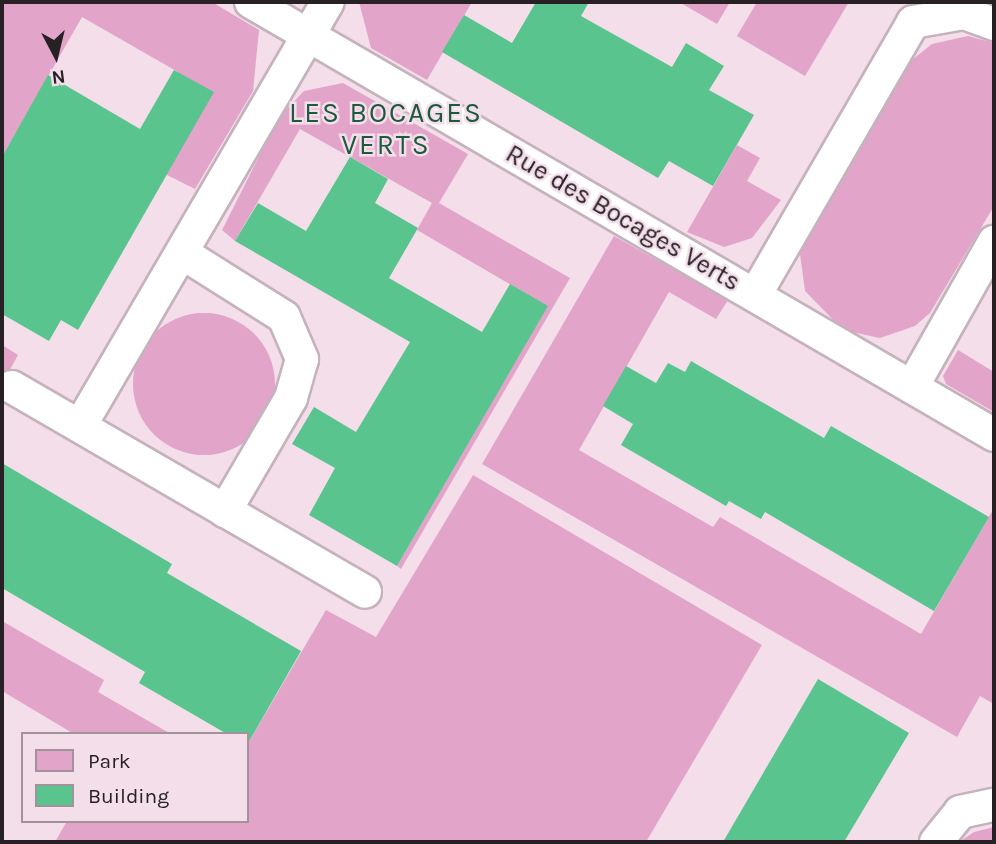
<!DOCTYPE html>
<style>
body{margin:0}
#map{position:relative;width:996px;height:844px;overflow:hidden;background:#f3deea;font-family:Karla,sans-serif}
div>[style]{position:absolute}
.green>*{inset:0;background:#e3a4ca}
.round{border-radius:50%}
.building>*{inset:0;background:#5ac48e}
.roads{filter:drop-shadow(2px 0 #c5b2bd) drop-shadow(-2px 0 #c5b2bd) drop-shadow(0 2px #c5b2bd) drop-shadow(0 -2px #c5b2bd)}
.lane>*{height:32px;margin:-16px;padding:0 16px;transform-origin:16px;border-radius:16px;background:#fff}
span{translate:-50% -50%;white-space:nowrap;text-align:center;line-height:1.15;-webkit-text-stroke:5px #f3deea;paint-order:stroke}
.street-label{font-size:26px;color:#272024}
.neighbourhood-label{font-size:28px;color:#1d5a3d;letter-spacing:2px}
.frame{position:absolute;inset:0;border:4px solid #272024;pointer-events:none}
.legend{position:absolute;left:21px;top:732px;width:228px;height:91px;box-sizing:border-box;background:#f3deea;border:2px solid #a1929b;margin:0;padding:9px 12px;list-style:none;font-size:21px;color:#272024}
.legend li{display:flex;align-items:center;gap:14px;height:35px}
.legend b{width:35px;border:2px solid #a1929b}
.north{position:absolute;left:21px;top:21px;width:70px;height:70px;-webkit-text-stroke:5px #f3deea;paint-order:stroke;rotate:173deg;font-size:19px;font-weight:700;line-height:28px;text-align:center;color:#272024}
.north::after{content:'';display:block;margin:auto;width:24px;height:32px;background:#272024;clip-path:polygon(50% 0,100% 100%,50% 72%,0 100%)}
</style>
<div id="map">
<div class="green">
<i style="clip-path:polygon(2px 2px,212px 2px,259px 30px,253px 91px,195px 189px,167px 175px,178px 72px,82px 17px,2px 157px)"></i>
<i style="clip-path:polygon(359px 2px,472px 2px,427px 80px,371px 48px)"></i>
<i style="clip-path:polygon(679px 2px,730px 2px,717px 24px)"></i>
<i style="clip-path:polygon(757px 2px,849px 2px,805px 76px,737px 36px)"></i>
<i style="clip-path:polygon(968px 36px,994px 43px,994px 206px,930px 313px,915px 326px,880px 338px,843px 330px,805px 291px,800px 254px,805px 236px,903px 67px,932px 44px)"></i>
<i style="clip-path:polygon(343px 83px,468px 154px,439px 203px,570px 278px,401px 569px,397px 566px,547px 306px,417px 230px,432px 203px,300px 129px,235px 241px,222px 230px,279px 117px,304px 91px)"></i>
<i style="clip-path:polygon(737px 145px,760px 158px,747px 181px,781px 200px,752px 238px,724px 247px,687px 232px)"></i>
<i style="clip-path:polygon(614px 236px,728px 300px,716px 319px,669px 292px,579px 450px,713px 527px,720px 517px,921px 634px,994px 508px,994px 704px,980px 696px,957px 737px,482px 464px)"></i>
<i class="round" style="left:133px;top:313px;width:142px;height:142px"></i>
<i style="clip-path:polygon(2px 345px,18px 355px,2px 384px)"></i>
<i style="clip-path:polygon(958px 350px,994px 372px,994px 412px,946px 384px,943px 376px)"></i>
<i style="clip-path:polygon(473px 475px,762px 645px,646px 842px,55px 842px,67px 821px,247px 821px,247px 745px,326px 610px,376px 637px)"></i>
<i style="clip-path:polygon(2px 621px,104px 680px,98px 692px,171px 734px,74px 734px,2px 691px)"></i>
<i style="clip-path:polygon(994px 827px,994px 842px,959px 842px,974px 832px)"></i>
</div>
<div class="building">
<i style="clip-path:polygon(536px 2px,589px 2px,581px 16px,672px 67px,686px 43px,724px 66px,709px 90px,754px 115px,713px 186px,669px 161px,658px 178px,442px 52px,464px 15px,512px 43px)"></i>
<i style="clip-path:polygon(174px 70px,214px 92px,78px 330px,61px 320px,49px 341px,2px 314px,2px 157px,48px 75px,140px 129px)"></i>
<i style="clip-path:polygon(350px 157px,388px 179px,375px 203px,418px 228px,389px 278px,482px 332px,510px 284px,548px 306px,397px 566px,309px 515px,335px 468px,292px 444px,314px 407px,356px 432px,410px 342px,235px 241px,258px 203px,306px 231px)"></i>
<i style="clip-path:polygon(691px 361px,824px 438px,831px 426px,989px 517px,934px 611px,765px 512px,761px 519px,729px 501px,726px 506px,621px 445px,633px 424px,603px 406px,626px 366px,656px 383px,668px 363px,685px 372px)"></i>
<i style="clip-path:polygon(2px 463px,172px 564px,167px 573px,301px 651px,247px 745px,247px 734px,227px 734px,139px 683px,145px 672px,2px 588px)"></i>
<i style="clip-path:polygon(818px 679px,909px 733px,844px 842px,723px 842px)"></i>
</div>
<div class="roads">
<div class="lane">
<i style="left:251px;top:2px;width:860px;rotate:30.23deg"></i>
<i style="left:184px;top:254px;width:118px;rotate:32.2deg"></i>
<i style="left:284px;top:317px;width:46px;rotate:66.8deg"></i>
<i style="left:302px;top:359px;width:41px;rotate:105.8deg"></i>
<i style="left:291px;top:398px;width:131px;rotate:120.3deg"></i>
<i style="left:755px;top:295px;width:315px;rotate:-59.9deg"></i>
<i style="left:913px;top:22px;width:52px;rotate:-10deg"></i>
<i style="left:964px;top:13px;width:32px;rotate:20deg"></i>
<i style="left:12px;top:387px;width:408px;rotate:30.1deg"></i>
<i style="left:912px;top:387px;width:167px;rotate:-60.5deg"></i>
<i style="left:80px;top:426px;width:491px;rotate:-59.7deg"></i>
<i style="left:936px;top:842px;width:38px;rotate:-51deg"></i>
<i style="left:960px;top:812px;width:35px;rotate:-12deg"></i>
</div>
</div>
<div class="street-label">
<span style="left:623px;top:218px;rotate:30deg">Rue des Bocages Verts</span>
</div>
<div class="neighbourhood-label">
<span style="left:386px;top:129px">LES BOCAGES<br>VERTS</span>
</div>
<div class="frame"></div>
<ul class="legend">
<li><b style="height:19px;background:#e3a4ca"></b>Park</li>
<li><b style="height:19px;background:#5ac48e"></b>Building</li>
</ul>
<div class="north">N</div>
</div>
